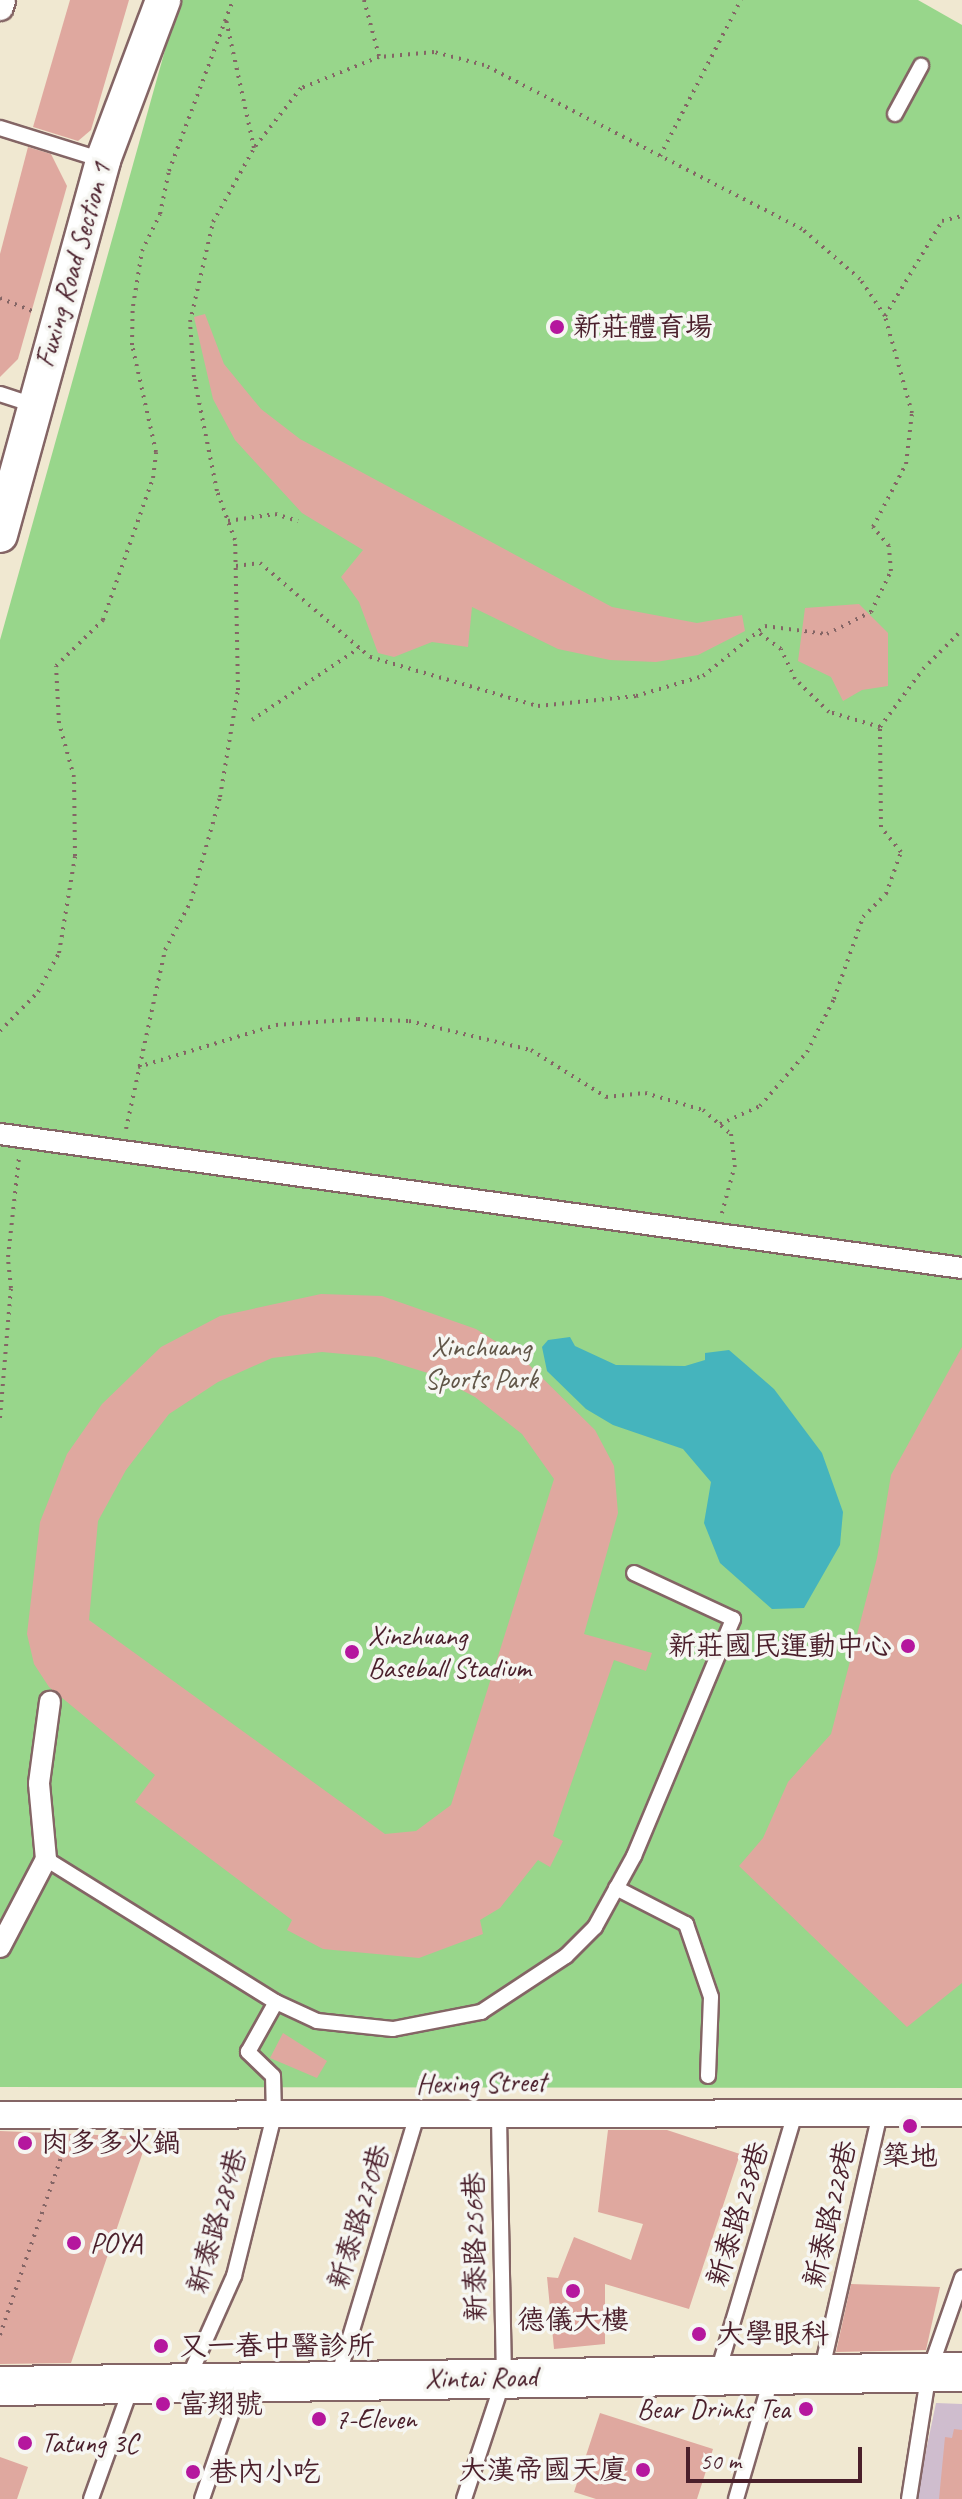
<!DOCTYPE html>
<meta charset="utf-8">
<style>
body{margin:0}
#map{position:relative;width:962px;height:2499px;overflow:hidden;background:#f0e8d1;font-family:Caveat,"LXGW WenKai TC",sans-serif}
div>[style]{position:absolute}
.industrial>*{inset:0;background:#cfbdce}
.green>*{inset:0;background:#98d68b}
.water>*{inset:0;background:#45b4bd}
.building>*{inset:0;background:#dfa89f}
.path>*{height:4px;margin-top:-2px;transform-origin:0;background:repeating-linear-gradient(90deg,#846565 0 2px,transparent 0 8px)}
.roads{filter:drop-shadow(2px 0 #846565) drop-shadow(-2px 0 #846565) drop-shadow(0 2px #846565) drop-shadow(0 -2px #846565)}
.service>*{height:14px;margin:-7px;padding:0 7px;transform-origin:7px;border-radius:7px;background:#fff}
.pedestrian>*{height:20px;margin:-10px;padding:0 10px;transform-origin:10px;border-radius:10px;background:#fff}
.minor>*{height:26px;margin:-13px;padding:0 13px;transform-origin:13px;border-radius:13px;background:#fff}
.tertiary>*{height:34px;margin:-17px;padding:0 17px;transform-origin:17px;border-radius:17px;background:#fff}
.secondary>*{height:38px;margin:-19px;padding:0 19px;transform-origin:19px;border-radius:19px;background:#fff}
.dots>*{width:22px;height:22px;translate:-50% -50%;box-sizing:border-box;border:4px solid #f6f6f2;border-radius:50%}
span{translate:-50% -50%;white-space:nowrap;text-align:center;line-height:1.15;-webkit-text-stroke:7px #f6f6f2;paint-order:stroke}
.street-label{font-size:28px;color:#4a1f2b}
.poi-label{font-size:28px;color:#4a1f2b}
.left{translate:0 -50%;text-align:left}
.right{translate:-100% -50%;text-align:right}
.park-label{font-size:28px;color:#615648}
.scale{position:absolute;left:686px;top:2447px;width:176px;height:36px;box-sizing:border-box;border:4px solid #4a1f2b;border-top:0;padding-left:10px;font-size:24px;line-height:28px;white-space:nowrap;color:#4a1f2b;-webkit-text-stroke:6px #f6f6f2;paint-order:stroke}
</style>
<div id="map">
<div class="industrial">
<i style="clip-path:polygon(936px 2403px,962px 2404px,962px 2499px,916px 2499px)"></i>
</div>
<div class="green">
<i style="clip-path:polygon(179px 0,918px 0,962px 25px,962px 2088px,0 2087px,0 640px)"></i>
</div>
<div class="water">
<i style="clip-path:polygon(570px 1337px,575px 1346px,616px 1365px,685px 1366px,705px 1360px,705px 1353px,729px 1350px,774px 1389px,822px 1453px,843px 1512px,840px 1545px,804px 1608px,772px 1609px,720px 1563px,704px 1523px,711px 1482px,683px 1449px,613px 1425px,586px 1409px,547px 1371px,542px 1347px,548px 1340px)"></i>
</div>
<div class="building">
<i style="clip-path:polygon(70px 0,129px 0,91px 130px,78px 141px,33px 127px)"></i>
<i style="clip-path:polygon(28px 147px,51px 154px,67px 186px,18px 359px,0 377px,0 254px)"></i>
<i style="clip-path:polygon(205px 314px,224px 364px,261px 409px,300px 439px,612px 607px,697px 623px,742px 615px,745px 631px,698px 655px,656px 662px,610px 660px,558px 649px,472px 607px,468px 647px,432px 642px,394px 657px,378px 653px,359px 602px,341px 577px,363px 550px,302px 513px,235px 440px,213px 399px,194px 317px)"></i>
<i style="clip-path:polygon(859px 604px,888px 633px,888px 686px,862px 690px,843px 701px,831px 677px,798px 661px,805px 608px)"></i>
<i style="clip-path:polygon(evenodd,321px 1294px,382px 1296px,476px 1329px,522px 1358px,595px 1430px,614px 1466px,618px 1513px,584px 1634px,652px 1653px,646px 1671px,614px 1660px,553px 1836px,563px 1841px,550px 1867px,538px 1860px,500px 1908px,480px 1920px,483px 1934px,419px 1958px,323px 1949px,287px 1930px,292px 1920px,135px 1802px,155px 1775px,49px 1687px,34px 1664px,27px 1634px,40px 1522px,67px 1454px,102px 1404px,161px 1347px,220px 1316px,321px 1294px,322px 1352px,376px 1357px,431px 1374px,475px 1397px,522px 1434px,554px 1479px,451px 1805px,416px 1831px,385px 1834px,89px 1620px,98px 1521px,126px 1470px,169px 1414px,218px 1382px,272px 1358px,322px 1352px)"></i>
<i style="clip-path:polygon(962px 1347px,962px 1983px,907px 2027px,739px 1866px,763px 1838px,788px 1782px,831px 1734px,877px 1558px,891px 1475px)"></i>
<i style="clip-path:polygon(283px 2033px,327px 2061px,317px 2078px,270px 2058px)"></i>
<i style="clip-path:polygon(608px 2130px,667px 2130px,740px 2154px,689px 2309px,605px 2284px,605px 2344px,554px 2349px,547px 2277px,558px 2278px,574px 2237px,631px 2260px,643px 2224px,598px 2212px)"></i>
<i style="clip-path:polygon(0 2131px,148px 2137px,71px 2363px,0 2364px)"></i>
<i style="clip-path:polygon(851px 2284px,940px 2287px,926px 2350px,836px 2352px)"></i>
<i style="clip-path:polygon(600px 2413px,713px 2449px,697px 2499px,596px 2499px,574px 2492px)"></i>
<i style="clip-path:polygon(954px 2429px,962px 2430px,962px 2499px,939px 2499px,945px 2437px,952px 2438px)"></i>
<i style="clip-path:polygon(0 2457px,28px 2467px,17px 2499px,0 2499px)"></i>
</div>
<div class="path">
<i style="left:364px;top:0;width:58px;rotate:75deg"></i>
<i style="left:660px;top:156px;width:176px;rotate:-62.6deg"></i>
<i style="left:0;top:298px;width:35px;rotate:22deg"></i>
<i style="left:885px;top:316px;width:111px;rotate:-59deg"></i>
<i style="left:942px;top:221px;width:21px;rotate:-14deg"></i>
<i style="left:228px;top:521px;width:48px;rotate:-8.5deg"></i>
<i style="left:275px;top:514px;width:24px;rotate:17deg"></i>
<i style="left:236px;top:566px;width:24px;rotate:-7deg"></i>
<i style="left:260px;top:563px;width:145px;rotate:40.5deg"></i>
<i style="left:370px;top:657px;width:175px;rotate:16.3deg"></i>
<i style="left:538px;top:706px;width:99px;rotate:-5.8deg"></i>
<i style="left:636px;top:696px;width:70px;rotate:-16.6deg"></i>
<i style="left:703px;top:676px;width:80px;rotate:-38.9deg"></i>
<i style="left:765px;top:626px;width:63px;rotate:7.4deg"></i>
<i style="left:827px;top:634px;width:49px;rotate:-26.6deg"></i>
<i style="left:871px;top:612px;width:46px;rotate:-64deg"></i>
<i style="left:891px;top:571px;width:25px;rotate:-95deg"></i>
<i style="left:889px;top:546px;width:25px;rotate:-130deg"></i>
<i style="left:873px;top:527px;width:71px;rotate:-62.4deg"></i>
<i style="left:906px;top:464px;width:51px;rotate:-83.3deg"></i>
<i style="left:912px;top:413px;width:101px;rotate:-105.6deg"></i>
<i style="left:885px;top:316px;width:45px;rotate:-124deg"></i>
<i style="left:860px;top:279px;width:77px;rotate:-139.2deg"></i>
<i style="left:802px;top:229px;width:358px;rotate:-152.7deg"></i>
<i style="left:484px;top:65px;width:52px;rotate:-165.4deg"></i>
<i style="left:434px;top:52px;width:55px;rotate:174.8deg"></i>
<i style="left:379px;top:57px;width:84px;rotate:158.3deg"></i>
<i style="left:301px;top:88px;width:76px;rotate:128.1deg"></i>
<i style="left:252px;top:720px;width:129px;rotate:-33.9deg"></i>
<i style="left:880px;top:727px;width:72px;rotate:-53.4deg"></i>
<i style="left:923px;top:669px;width:55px;rotate:-45deg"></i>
<i style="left:0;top:1031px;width:54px;rotate:-45.7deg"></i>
<i style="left:38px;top:992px;width:44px;rotate:-61.7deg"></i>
<i style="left:59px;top:953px;width:98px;rotate:-80.6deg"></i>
<i style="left:75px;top:856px;width:79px;rotate:-90.7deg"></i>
<i style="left:74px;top:777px;width:56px;rotate:-105.5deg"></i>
<i style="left:59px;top:723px;width:57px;rotate:-93deg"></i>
<i style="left:56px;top:666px;width:66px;rotate:-44.4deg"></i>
<i style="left:103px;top:620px;width:151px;rotate:-70.6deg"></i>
<i style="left:153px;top:478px;width:26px;rotate:-83deg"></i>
<i style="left:156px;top:452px;width:110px;rotate:-102.6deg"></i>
<i style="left:132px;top:345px;width:39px;rotate:-89deg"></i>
<i style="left:133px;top:306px;width:56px;rotate:-80.7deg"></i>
<i style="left:142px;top:251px;width:41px;rotate:-64.1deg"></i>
<i style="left:160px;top:214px;width:44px;rotate:-78.2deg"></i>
<i style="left:169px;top:171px;width:183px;rotate:-69.5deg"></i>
<i style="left:138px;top:1067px;width:144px;rotate:-16.9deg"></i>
<i style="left:276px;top:1025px;width:82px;rotate:-4.2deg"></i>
<i style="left:358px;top:1019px;width:51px;rotate:2.2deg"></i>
<i style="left:409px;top:1021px;width:125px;rotate:13.4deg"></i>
<i style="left:531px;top:1050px;width:89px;rotate:32.1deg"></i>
<i style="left:606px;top:1097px;width:39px;rotate:-6deg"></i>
<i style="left:645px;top:1093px;width:60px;rotate:16.3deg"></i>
<i style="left:703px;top:1110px;width:37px;rotate:41deg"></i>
<i style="left:731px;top:1134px;width:31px;rotate:83deg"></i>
<i style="left:735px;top:1165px;width:50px;rotate:105.2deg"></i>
<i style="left:720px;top:1124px;width:44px;rotate:-24.2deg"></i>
<i style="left:760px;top:1106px;width:72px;rotate:-49deg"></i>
<i style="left:807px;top:1052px;width:59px;rotate:-63deg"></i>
<i style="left:834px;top:999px;width:87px;rotate:-70.5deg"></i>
<i style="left:863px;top:917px;width:33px;rotate:-45deg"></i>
<i style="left:886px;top:894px;width:45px;rotate:-70.3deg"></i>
<i style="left:901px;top:852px;width:32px;rotate:-129deg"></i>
<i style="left:881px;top:827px;width:100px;rotate:-90.6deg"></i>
<i style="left:880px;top:727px;width:53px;rotate:-163.6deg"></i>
<i style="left:829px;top:712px;width:47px;rotate:-135.9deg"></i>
<i style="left:795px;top:679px;width:33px;rotate:-115deg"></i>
<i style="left:781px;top:649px;width:29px;rotate:-144deg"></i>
<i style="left:126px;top:1129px;width:183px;rotate:-77.7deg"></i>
<i style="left:165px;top:950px;width:55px;rotate:-62deg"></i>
<i style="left:191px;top:901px;width:108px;rotate:-74.4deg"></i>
<i style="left:220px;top:797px;width:109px;rotate:-80.5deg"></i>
<i style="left:238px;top:690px;width:150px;rotate:-91.1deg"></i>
<i style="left:235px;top:540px;width:52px;rotate:-110.2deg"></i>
<i style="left:217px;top:491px;width:116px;rotate:-101.4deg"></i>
<i style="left:194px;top:377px;width:55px;rotate:-94.2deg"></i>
<i style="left:190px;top:322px;width:103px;rotate:-77deg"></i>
<i style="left:213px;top:222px;width:85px;rotate:-61deg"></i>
<i style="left:254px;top:148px;width:131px;rotate:-102.3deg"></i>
<i style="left:0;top:1418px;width:130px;rotate:-85.2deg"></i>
<i style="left:11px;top:1288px;width:31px;rotate:-96deg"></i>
<i style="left:8px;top:1257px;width:100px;rotate:-83.7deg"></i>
<i style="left:0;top:2335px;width:206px;rotate:-71deg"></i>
</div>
<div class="roads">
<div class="service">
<i style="left:895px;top:114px;width:55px;rotate:-61.6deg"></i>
<i style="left:0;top:128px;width:108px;rotate:17.3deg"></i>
<i style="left:0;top:394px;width:35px;rotate:18deg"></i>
<i style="left:46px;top:1859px;width:271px;rotate:31.9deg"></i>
<i style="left:276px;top:2002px;width:45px;rotate:24.9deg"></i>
<i style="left:317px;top:2021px;width:76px;rotate:6deg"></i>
<i style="left:393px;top:2029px;width:90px;rotate:-10.9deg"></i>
<i style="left:481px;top:2012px;width:102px;rotate:-33.4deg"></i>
<i style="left:566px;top:1956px;width:41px;rotate:-45deg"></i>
<i style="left:595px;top:1927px;width:81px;rotate:-61.2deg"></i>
<i style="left:634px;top:1856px;width:257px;rotate:-67.3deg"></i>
<i style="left:733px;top:1619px;width:109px;rotate:-155.1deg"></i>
<i style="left:616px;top:1888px;width:79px;rotate:27.2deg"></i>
<i style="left:686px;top:1924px;width:77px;rotate:71.1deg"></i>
<i style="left:711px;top:1997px;width:79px;rotate:92.2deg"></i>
<i style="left:821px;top:2373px;width:267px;rotate:-77.2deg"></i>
<i style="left:717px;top:2375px;width:273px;rotate:-73.4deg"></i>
<i style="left:337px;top:2380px;width:277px;rotate:-73.2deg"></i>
<i style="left:187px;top:2381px;width:115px;rotate:-65.9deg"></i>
<i style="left:234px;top:2276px;width:165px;rotate:-76deg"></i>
<i style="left:274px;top:2116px;width:40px;rotate:-91.4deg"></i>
<i style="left:273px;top:2076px;width:35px;rotate:-136deg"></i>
<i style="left:248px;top:2052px;width:57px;rotate:-60.8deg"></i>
<i style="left:91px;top:2499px;width:118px;rotate:-70.2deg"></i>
<i style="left:202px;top:2499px;width:120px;rotate:-71deg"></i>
<i style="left:464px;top:2499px;width:127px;rotate:-71.7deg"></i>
<i style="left:504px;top:2378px;width:263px;rotate:-91.1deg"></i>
<i style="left:736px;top:2499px;width:125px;rotate:-73.7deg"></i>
<i style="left:909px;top:2499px;width:129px;rotate:-81.1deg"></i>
<i style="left:929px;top:2372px;width:100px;rotate:-70.7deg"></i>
</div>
<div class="pedestrian">
<i style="left:0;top:1134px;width:971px;rotate:7.93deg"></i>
<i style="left:0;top:1947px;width:99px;rotate:-62.4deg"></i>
<i style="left:46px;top:1859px;width:76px;rotate:-95.3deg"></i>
<i style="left:39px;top:1783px;width:82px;rotate:-82.3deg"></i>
</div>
<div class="minor">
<i style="left:0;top:7px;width:7px;rotate:-74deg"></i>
<i style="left:0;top:2115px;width:962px;rotate:-0.12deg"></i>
</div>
<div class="tertiary">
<i style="left:0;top:535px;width:389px;rotate:-74.6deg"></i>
<i style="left:103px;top:160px;width:171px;rotate:-69.4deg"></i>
</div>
<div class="secondary">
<i style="left:0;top:2386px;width:962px;rotate:-0.83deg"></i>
</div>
</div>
<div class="dots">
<i style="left:557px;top:327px;background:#b5179e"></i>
<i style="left:908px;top:1646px;background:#b5179e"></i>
<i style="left:352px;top:1652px;background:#b5179e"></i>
<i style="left:910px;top:2126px;background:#b5179e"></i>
<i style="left:25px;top:2143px;background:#b5179e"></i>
<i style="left:74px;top:2243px;background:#b5179e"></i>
<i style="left:573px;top:2291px;background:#b5179e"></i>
<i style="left:699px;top:2334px;background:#b5179e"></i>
<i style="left:161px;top:2346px;background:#b5179e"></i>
<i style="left:163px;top:2404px;background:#b5179e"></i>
<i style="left:806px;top:2409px;background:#b5179e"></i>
<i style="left:319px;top:2419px;background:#b5179e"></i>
<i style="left:25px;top:2443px;background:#b5179e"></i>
<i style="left:643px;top:2470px;background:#b5179e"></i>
<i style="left:193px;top:2472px;background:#b5179e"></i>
</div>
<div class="street-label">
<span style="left:73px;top:265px;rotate:-74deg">Fuxing Road Section 1</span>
<span style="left:481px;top:2083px;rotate:-1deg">Hexing Street</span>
<span style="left:738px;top:2214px;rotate:-73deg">新泰路238巷</span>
<span style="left:830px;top:2214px;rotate:-77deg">新泰路228巷</span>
<span style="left:359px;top:2217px;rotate:-73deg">新泰路270巷</span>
<span style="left:217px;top:2221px;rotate:-74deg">新泰路284巷</span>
<span style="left:475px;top:2247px;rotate:-91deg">新泰路256巷</span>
<span style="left:481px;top:2378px;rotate:-1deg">Xintai Road</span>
</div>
<div class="poi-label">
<span class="left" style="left:573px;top:327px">新莊體育場</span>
<span class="left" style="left:368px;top:1652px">Xinzhuang<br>Baseball Stadium</span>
<span class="right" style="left:892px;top:1646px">新莊國民運動中心</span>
<span class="left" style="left:41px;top:2143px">肉多多火鍋</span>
<span style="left:910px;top:2156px">築地</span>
<span class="left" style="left:90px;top:2243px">POYA</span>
<span style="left:573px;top:2320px">德儀大樓</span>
<span class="left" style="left:717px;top:2334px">大學眼科</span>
<span class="left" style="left:179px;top:2346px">又一春中醫診所</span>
<span class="left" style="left:179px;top:2404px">富翔號</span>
<span class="right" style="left:790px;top:2409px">Bear Drinks Tea</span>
<span class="left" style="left:335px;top:2419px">7-Eleven</span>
<span class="left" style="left:41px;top:2443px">Tatung 3C</span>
<span class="right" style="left:627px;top:2470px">大漢帝國天廈</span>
<span class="left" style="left:209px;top:2472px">巷内小吃</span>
</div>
<div class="park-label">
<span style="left:481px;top:1363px">Xinchuang<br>Sports Park</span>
</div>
<div class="scale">50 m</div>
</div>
